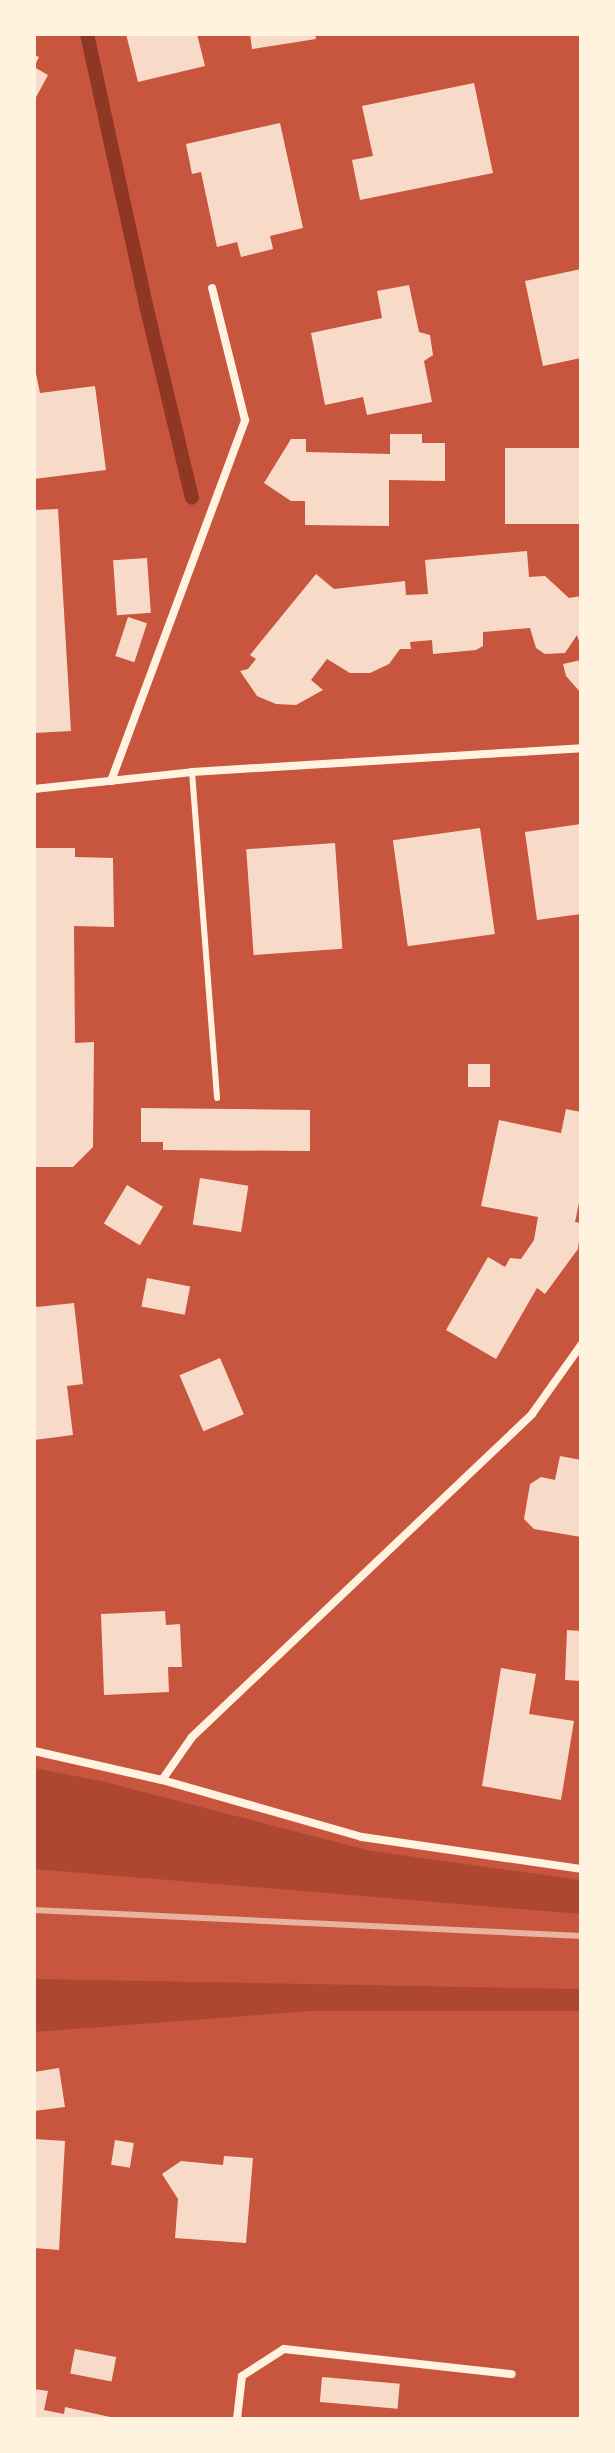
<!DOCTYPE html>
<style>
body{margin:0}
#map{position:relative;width:615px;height:2453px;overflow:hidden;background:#c8553d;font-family:Manrope,sans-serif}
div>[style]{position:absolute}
.green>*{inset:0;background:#ae4732}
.stream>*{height:14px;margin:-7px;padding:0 7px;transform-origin:7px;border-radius:7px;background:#8f3625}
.building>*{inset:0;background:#f7dbc8;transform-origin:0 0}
.service>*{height:6px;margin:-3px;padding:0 3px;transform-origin:3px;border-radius:3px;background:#fff3e0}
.minor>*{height:8px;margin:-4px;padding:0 4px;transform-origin:4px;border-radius:4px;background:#fff3e0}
.rail>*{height:6px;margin:-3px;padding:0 3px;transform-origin:3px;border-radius:3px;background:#e9b49f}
span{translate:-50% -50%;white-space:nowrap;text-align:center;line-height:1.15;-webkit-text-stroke:6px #fff3e0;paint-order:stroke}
.frame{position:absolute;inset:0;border:36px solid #fff3e0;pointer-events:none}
</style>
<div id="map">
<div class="green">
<i style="clip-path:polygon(34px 1768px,101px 1781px,371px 1851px,581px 1880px,581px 1914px,34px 1869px)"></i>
<i style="clip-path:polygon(34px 1979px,581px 1989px,581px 2011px,311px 2011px,34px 2032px)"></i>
</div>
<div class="stream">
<i style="left:87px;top:34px;width:277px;rotate:77.7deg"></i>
<i style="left:146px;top:305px;width:198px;rotate:76.6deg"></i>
</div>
<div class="building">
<i style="clip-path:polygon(126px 34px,197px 34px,205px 66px,138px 82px)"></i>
<i style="clip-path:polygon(250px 34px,315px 34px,316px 39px,252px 49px)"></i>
<i style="clip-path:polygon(34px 55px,39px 57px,34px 67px,48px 75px,34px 101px)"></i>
<i style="clip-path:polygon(474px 83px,493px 173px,360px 200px,352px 160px,373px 156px,362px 106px)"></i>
<i style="clip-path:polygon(280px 123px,303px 228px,270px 236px,273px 249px,241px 257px,237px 242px,217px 247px,201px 172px,192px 174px,186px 144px)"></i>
<i style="clip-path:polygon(581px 269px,581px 358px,543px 366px,525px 281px)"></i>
<i style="clip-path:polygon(409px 285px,419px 332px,430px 335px,433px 355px,424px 361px,432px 402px,367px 415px,363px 397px,325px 405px,311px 333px,382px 318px,377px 291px)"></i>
<i style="clip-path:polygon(34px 364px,40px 393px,95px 386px,106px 470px,34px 479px)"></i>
<i style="clip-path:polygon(390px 434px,422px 434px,422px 443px,445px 443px,445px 481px,389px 480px,389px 526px,305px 525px,305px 501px,291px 501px,264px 483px,291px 439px,306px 439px,306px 452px,390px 454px)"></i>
<i style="left:505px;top:448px;width:76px;height:76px"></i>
<i style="clip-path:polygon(58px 509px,71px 731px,34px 733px,34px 510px)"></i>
<i style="clip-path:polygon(527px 551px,529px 577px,545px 576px,569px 598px,581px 596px,581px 648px,577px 635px,565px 653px,545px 654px,536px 648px,530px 628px,483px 632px,483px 646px,476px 650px,433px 654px,432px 640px,410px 642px,411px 649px,400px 649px,389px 664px,370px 673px,350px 673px,327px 659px,311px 680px,323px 690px,296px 705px,276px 704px,257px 696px,240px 671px,248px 669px,256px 659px,250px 655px,316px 574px,334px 589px,405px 581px,406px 595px,428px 594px,425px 560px)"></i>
<i style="left:147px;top:558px;width:55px;height:34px;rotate:86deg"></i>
<i style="left:128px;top:617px;width:20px;height:41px;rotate:18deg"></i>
<i style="clip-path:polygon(581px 660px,581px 693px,566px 676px,563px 664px)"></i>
<i style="clip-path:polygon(581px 824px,581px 914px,537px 920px,525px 832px)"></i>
<i style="left:480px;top:828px;width:107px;height:88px;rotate:82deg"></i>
<i style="left:335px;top:843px;width:106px;height:89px;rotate:86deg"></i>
<i style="clip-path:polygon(34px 848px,75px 848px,75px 857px,113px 858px,114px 927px,74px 926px,75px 1043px,94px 1042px,93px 1147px,73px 1167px,34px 1167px)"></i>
<i style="left:468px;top:1064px;width:22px;height:23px"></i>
<i style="clip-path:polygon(141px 1108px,310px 1110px,310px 1151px,163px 1150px,163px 1142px,141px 1142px)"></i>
<i style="clip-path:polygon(566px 1109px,581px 1112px,581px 1193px,575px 1222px,581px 1223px,578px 1249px,545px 1294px,537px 1288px,496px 1359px,446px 1330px,488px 1257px,505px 1267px,510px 1258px,521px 1259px,534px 1240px,538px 1217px,481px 1206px,499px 1120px,561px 1133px)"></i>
<i style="left:200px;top:1178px;width:49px;height:47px;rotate:9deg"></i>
<i style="left:127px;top:1185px;width:42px;height:45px;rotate:31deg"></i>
<i style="left:147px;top:1278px;width:44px;height:29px;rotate:11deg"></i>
<i style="clip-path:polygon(34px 1302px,37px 1307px,74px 1303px,83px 1384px,67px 1386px,73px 1435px,34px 1440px)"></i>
<i style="left:220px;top:1358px;width:61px;height:44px;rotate:67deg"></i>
<i style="clip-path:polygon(560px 1456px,581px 1460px,581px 1537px,534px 1529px,524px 1519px,530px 1484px,541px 1477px,555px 1480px)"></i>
<i style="clip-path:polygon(165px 1611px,166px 1625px,180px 1624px,182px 1667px,168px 1667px,169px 1692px,104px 1695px,101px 1614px)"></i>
<i style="clip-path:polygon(567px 1630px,581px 1631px,581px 1681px,565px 1680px)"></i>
<i style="clip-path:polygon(501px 1668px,536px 1674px,529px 1714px,574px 1721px,561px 1800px,482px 1786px)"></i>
<i style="clip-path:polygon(59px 2068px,65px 2107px,34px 2111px,34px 2072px)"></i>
<i style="clip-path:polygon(34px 2139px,65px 2141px,59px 2250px,34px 2248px)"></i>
<i style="left:115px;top:2140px;width:19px;height:25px;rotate:9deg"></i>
<i style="clip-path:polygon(224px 2156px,253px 2158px,246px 2243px,175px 2238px,178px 2199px,162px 2174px,181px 2161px,223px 2165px)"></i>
<i style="left:75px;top:2349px;width:42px;height:25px;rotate:11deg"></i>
<i style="left:322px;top:2377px;width:78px;height:25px;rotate:5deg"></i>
<i style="clip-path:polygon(34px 2389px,48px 2391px,44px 2410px,64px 2414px,65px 2407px,119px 2419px,34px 2419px)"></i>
</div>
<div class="service">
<i style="left:192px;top:772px;width:327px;rotate:85.6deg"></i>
</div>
<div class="minor">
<i style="left:111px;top:781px;width:385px;rotate:-69.6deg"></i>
<i style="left:245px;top:420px;width:136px;rotate:-104deg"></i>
<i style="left:34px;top:789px;width:159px;rotate:-6.1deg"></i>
<i style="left:192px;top:772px;width:390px;rotate:-3.5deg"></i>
<i style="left:34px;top:1751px;width:131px;rotate:12.8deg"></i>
<i style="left:162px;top:1780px;width:208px;rotate:15.9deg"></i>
<i style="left:362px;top:1837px;width:221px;rotate:8.3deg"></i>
<i style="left:162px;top:1780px;width:52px;rotate:-55.1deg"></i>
<i style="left:192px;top:1737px;width:469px;rotate:-43.5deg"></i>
<i style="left:532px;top:1414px;width:85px;rotate:-54.6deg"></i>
<i style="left:237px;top:2419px;width:43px;rotate:-83.4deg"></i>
<i style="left:242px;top:2376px;width:50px;rotate:-32.7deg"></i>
<i style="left:284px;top:2349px;width:229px;rotate:6.3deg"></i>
</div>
<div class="rail">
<i style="left:34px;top:1910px;width:548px;rotate:2.72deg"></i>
</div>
<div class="frame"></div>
</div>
